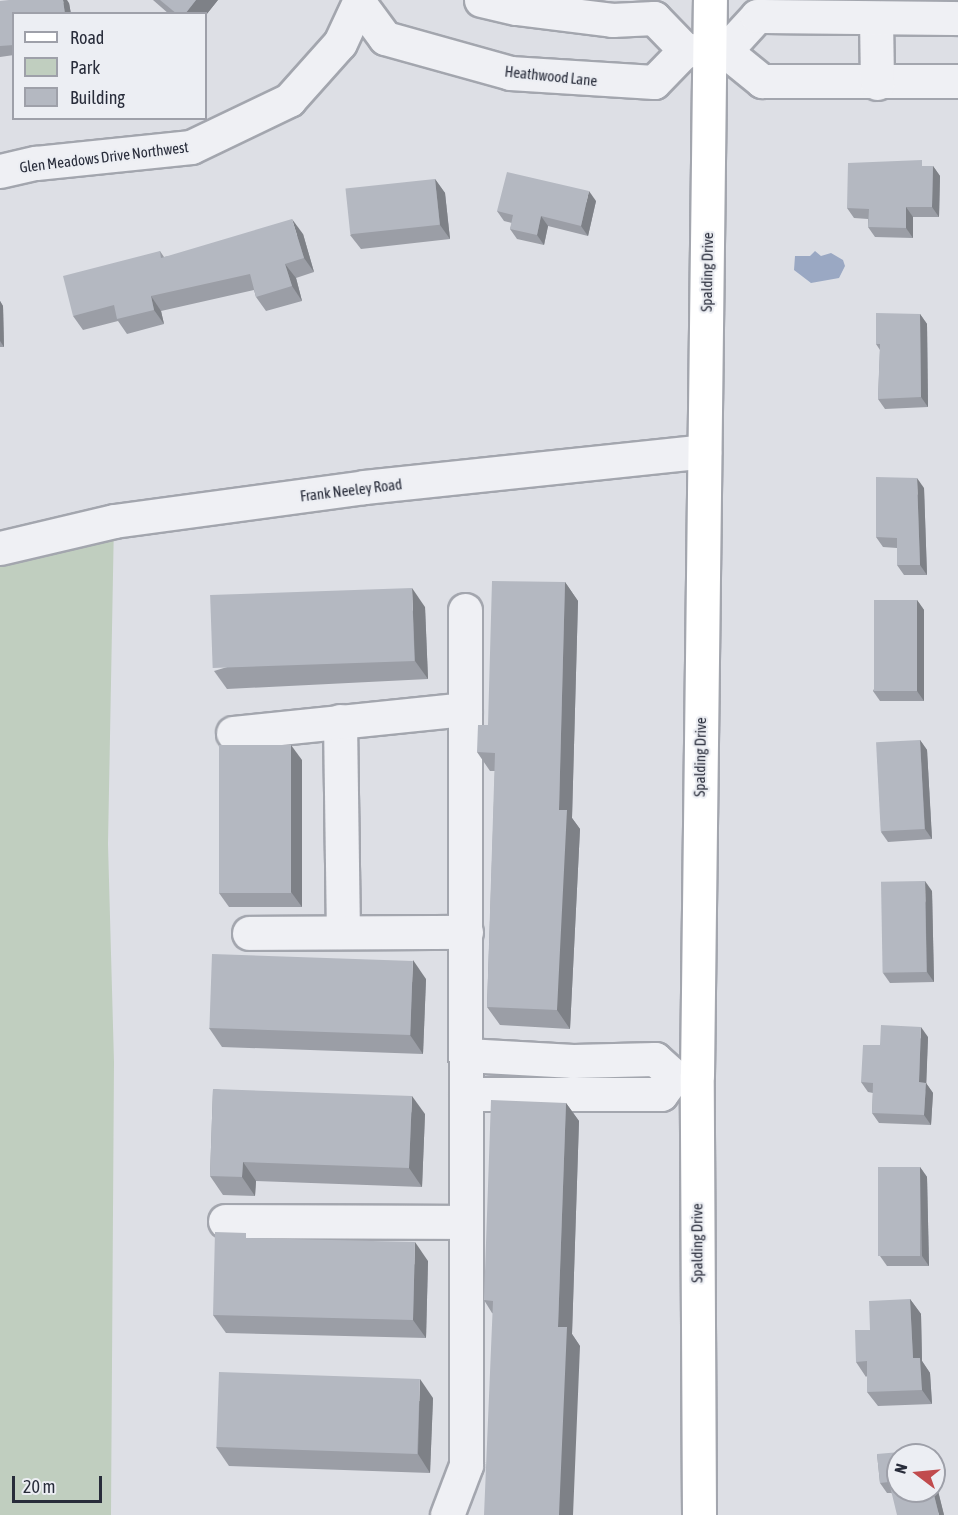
<!DOCTYPE html>
<style>
body{margin:0}
#map{position:relative;width:958px;height:1515px;overflow:hidden;background:#dddfe5;font-family:"Asap Condensed",sans-serif}
div>[style]{position:absolute}
.green>*{inset:0;background:#c0cebf}
.water>*{inset:0;background:#9aa8c3}
.roads{filter:drop-shadow(2px 0 #a3a6ae) drop-shadow(-2px 0 #a3a6ae) drop-shadow(0 2px #a3a6ae) drop-shadow(0 -2px #a3a6ae)}
.street>*{height:33px;margin:-16.5px;padding:0 16.5px;transform-origin:16.5px;border-radius:16.5px;background:#eff0f4}
.secondary>*{height:33px;margin:-16.5px;padding:0 16.5px;transform-origin:16.5px;border-radius:16.5px;background:#fff}
.wall>*{inset:0;background:#9b9ea6}
.shaded-wall>*{inset:0;background:#7e8187}
.building>*{inset:0;background:#b4b8c1;transform-origin:0 0}
span{translate:-50% -50%;white-space:nowrap;text-align:center;line-height:1.15;-webkit-text-stroke:4.5px #eceef3;paint-order:stroke}
.street-label{font-size:15px;color:#282c3a}
.legend{position:absolute;left:12px;top:12px;width:195px;height:108px;box-sizing:border-box;background:#eceef3;border:2px solid #9ea0a9;margin:0;padding:8px 10px;list-style:none;font-size:18px;color:#282c3a}
.legend li{display:flex;align-items:center;gap:12px;height:30px}
.legend b{width:30px;border:2px solid #9ea0a9}
.north{position:absolute;left:886px;top:1443px;width:60px;height:60px;box-sizing:border-box;background:#eceef3;border:2px solid #9ea0a9;border-radius:50%;rotate:286deg;font-size:16px;font-weight:700;line-height:24px;text-align:center;color:#282c3a}
.north::after{content:'';display:block;margin:auto;width:21px;height:27px;background:#c14b4d;clip-path:polygon(50% 0,100% 100%,50% 72%,0 100%)}
.scale{position:absolute;left:12px;top:1476px;width:90px;height:27px;box-sizing:border-box;border:3px solid #282c3a;border-top:0;padding-left:8px;font-size:18px;line-height:21px;white-space:nowrap;color:#282c3a;-webkit-text-stroke:4px #eceef3;paint-order:stroke}
</style>
<div id="map">
<div class="green">
<i style="clip-path:polygon(114px 521px,108px 844px,114px 1062px,111px 1515px,0 1515px,0 548px)"></i>
</div>
<div class="water">
<i style="clip-path:polygon(815px 251px,821px 256px,831px 253px,843px 260px,845px 266px,839px 278px,811px 283px,794px 270px,795px 256px,810px 256px)"></i>
</div>
<div class="roads">
<div class="street">
<i style="left:481px;top:0;width:36px;rotate:13deg"></i>
<i style="left:516px;top:8px;width:97px;rotate:7.1deg"></i>
<i style="left:612px;top:20px;width:42px;rotate:-2.7deg"></i>
<i style="left:654px;top:18px;width:45px;rotate:45.9deg"></i>
<i style="left:685px;top:50px;width:40px;rotate:1.4deg"></i>
<i style="left:725px;top:51px;width:48px;rotate:39deg"></i>
<i style="left:762px;top:81px;width:196px"></i>
<i style="left:360px;top:4px;width:42px;rotate:53.7deg"></i>
<i style="left:385px;top:38px;width:130px;rotate:15.6deg"></i>
<i style="left:510px;top:73px;width:144px;rotate:3.6deg"></i>
<i style="left:654px;top:82px;width:45px;rotate:-45.9deg"></i>
<i style="left:876px;top:18px;width:65px;rotate:89.1deg"></i>
<i style="left:725px;top:51px;width:47px;rotate:-47.6deg"></i>
<i style="left:757px;top:16px;width:201px;rotate:0.6deg"></i>
<i style="left:0;top:171px;width:37px;rotate:-13deg"></i>
<i style="left:36px;top:163px;width:156px;rotate:-5.9deg"></i>
<i style="left:191px;top:147px;width:109px;rotate:-25.6deg"></i>
<i style="left:289px;top:100px;width:76px;rotate:-48.2deg"></i>
<i style="left:340px;top:43px;width:47px;rotate:-65.1deg"></i>
<i style="left:0;top:548px;width:117px;rotate:-13.3deg"></i>
<i style="left:114px;top:521px;width:252px;rotate:-7.7deg"></i>
<i style="left:364px;top:487px;width:342px;rotate:-6deg"></i>
<i style="left:340px;top:721px;width:211px;rotate:89.2deg"></i>
<i style="left:233px;top:733px;width:233px;rotate:-5.9deg"></i>
<i style="left:249px;top:933px;width:217px;rotate:-0.3deg"></i>
<i style="left:466px;top:1055px;width:107px;rotate:3.2deg"></i>
<i style="left:573px;top:1061px;width:82px;rotate:-1.4deg"></i>
<i style="left:655px;top:1059px;width:25px;rotate:42deg"></i>
<i style="left:466px;top:1094px;width:195px"></i>
<i style="left:661px;top:1094px;width:22px;rotate:-54deg"></i>
<i style="left:225px;top:1221px;width:241px;rotate:0.2deg"></i>
<i style="left:447px;top:1515px;width:53px;rotate:-69.2deg"></i>
<i style="left:466px;top:1465px;width:855px;rotate:-90.07deg"></i>
</div>
<div class="secondary">
<i style="left:699px;top:1515px;width:440px;rotate:-90.3deg"></i>
<i style="left:697px;top:1075px;width:1075px;rotate:-89.31deg"></i>
</div>
</div>
<div class="wall">
<i style="clip-path:polygon(153px 0,218px 0,206px 15px,206px 14px,169px 14px)"></i>
<i style="clip-path:polygon(0 1px,69px 3px,71px 14px,14px 14px,14px 55px,0 57px)"></i>
<i style="clip-path:polygon(926px 166px,933px 166px,940px 176px,939px 217px,913px 217px,913px 238px,875px 237px,868px 227px,868px 219px,854px 218px,847px 208px)"></i>
<i style="clip-path:polygon(435px 179px,445px 193px,450px 239px,361px 249px,350px 235px)"></i>
<i style="clip-path:polygon(596px 201px,588px 236px,548px 226px,544px 245px,517px 239px,510px 229px,512px 223px,504px 221px,497px 211px)"></i>
<i style="clip-path:polygon(303px 234px,314px 272px,296px 278px,302px 301px,266px 311px,256px 297px,254px 290px,161px 311px,164px 324px,127px 334px,118px 321px,83px 330px,73px 316px,160px 251px,164px 257px)"></i>
<i style="clip-path:polygon(0 301px,3px 306px,4px 347px,0 347px)"></i>
<i style="clip-path:polygon(920px 314px,927px 324px,928px 407px,885px 409px,878px 399px,880px 350px,876px 344px)"></i>
<i style="clip-path:polygon(924px 488px,927px 575px,904px 575px,897px 565px,897px 548px,883px 547px,876px 537px)"></i>
<i style="clip-path:polygon(565px 582px,578px 601px,572px 818px,580px 829px,570px 1029px,500px 1025px,487px 1007px,495px 771px,490px 771px,477px 752px,488px 725px)"></i>
<i style="clip-path:polygon(917px 600px,924px 610px,924px 701px,880px 701px,873px 691px)"></i>
<i style="clip-path:polygon(425px 607px,428px 679px,227px 689px,214px 671px)"></i>
<i style="clip-path:polygon(920px 740px,927px 750px,932px 839px,888px 842px,881px 832px)"></i>
<i style="clip-path:polygon(302px 760px,302px 907px,229px 907px,219px 893px)"></i>
<i style="clip-path:polygon(932px 891px,934px 982px,890px 983px,883px 973px)"></i>
<i style="clip-path:polygon(426px 979px,423px 1054px,222px 1047px,209px 1028px)"></i>
<i style="clip-path:polygon(928px 1037px,926px 1083px,933px 1093px,931px 1125px,879px 1123px,872px 1113px,873px 1093px,868px 1092px,861px 1082px,880px 1045px)"></i>
<i style="clip-path:polygon(213px 1089px,425px 1114px,422px 1187px,256px 1181px,255px 1196px,223px 1195px,210px 1176px)"></i>
<i style="clip-path:polygon(566px 1103px,579px 1121px,572px 1334px,580px 1346px,492px 1313px,484px 1300px)"></i>
<i style="clip-path:polygon(920px 1167px,927px 1177px,929px 1266px,887px 1266px,880px 1256px)"></i>
<i style="clip-path:polygon(428px 1261px,426px 1338px,226px 1333px,213px 1315px)"></i>
<i style="clip-path:polygon(910px 1299px,921px 1314px,922px 1361px,930px 1373px,932px 1404px,878px 1406px,867px 1392px,867px 1376px,866px 1377px,856px 1362px,870px 1330px)"></i>
<i style="clip-path:polygon(433px 1398px,430px 1473px,229px 1466px,216px 1447px)"></i>
<i style="clip-path:polygon(877px 1454px,934px 1491px,934px 1475px,944px 1515px,891px 1493px,887px 1493px,880px 1483px)"></i>
</div>
<div class="shaded-wall">
<i style="clip-path:polygon(63px 0,67px 0,69px 3px,71px 14px,65px 14px)"></i>
<i style="clip-path:polygon(196px 0,218px 0,206px 15px,206px 14px,185px 14px)"></i>
<i style="clip-path:polygon(933px 166px,940px 176px,939px 217px,932px 207px)"></i>
<i style="clip-path:polygon(435px 179px,445px 193px,450px 239px,440px 225px)"></i>
<i style="clip-path:polygon(589px 191px,596px 201px,588px 236px,581px 226px)"></i>
<i style="clip-path:polygon(906px 207px,913px 217px,913px 238px,906px 228px)"></i>
<i style="clip-path:polygon(541px 216px,548px 226px,544px 245px,537px 235px)"></i>
<i style="clip-path:polygon(292px 219px,303px 234px,314px 272px,304px 258px)"></i>
<i style="clip-path:polygon(285px 264px,296px 278px,302px 301px,292px 286px)"></i>
<i style="clip-path:polygon(151px 296px,161px 311px,164px 324px,154px 310px)"></i>
<i style="clip-path:polygon(0 301px,3px 306px,4px 347px,0 341px)"></i>
<i style="clip-path:polygon(920px 314px,927px 324px,928px 407px,921px 397px)"></i>
<i style="clip-path:polygon(917px 478px,924px 488px,927px 575px,920px 565px)"></i>
<i style="clip-path:polygon(565px 582px,578px 601px,572px 818px,580px 829px,570px 1029px,557px 1010px,559px 810px)"></i>
<i style="clip-path:polygon(412px 588px,425px 607px,428px 679px,415px 661px)"></i>
<i style="clip-path:polygon(917px 600px,924px 610px,924px 701px,917px 691px)"></i>
<i style="clip-path:polygon(920px 740px,927px 750px,932px 839px,925px 829px)"></i>
<i style="clip-path:polygon(291px 745px,302px 760px,302px 907px,291px 892px)"></i>
<i style="clip-path:polygon(925px 881px,932px 891px,934px 982px,927px 972px)"></i>
<i style="clip-path:polygon(413px 960px,426px 979px,423px 1054px,410px 1035px)"></i>
<i style="clip-path:polygon(921px 1027px,928px 1037px,926px 1092px,919px 1082px)"></i>
<i style="clip-path:polygon(926px 1083px,933px 1093px,931px 1125px,924px 1115px)"></i>
<i style="clip-path:polygon(412px 1096px,425px 1114px,422px 1187px,409px 1168px)"></i>
<i style="clip-path:polygon(566px 1103px,579px 1121px,572px 1334px,580px 1346px,573px 1515px,559px 1515px,558px 1327px)"></i>
<i style="clip-path:polygon(243px 1162px,256px 1181px,255px 1196px,242px 1177px)"></i>
<i style="clip-path:polygon(920px 1167px,927px 1177px,929px 1266px,922px 1256px)"></i>
<i style="clip-path:polygon(415px 1242px,428px 1261px,426px 1338px,413px 1320px)"></i>
<i style="clip-path:polygon(910px 1299px,921px 1314px,922px 1361px,930px 1373px,932px 1404px,922px 1390px,913px 1358px)"></i>
<i style="clip-path:polygon(420px 1379px,433px 1398px,430px 1473px,418px 1454px)"></i>
<i style="clip-path:polygon(934px 1475px,944px 1515px,939px 1515px,933px 1491px)"></i>
</div>
<div class="building">
<i style="clip-path:polygon(9px 0,63px 0,65px 14px,14px 14px,14px 45px,0 46px,0 1px)"></i>
<i style="clip-path:polygon(160px 0,196px 0,185px 14px,177px 14px)"></i>
<i style="clip-path:polygon(922px 160px,922px 166px,933px 166px,932px 207px,906px 207px,906px 228px,868px 227px,869px 209px,847px 208px,848px 163px)"></i>
<i style="clip-path:polygon(507px 172px,589px 191px,581px 226px,541px 216px,537px 235px,510px 229px,513px 215px,497px 211px)"></i>
<i style="left:435px;top:179px;width:46px;height:90px;rotate:84deg"></i>
<i style="clip-path:polygon(292px 219px,304px 258px,285px 264px,292px 286px,256px 297px,250px 274px,151px 296px,154px 310px,117px 319px,114px 305px,73px 316px,63px 276px,160px 251px,161px 258px)"></i>
<i style="clip-path:polygon(876px 313px,920px 314px,921px 397px,878px 399px,880px 344px,876px 344px)"></i>
<i style="clip-path:polygon(876px 477px,917px 478px,920px 565px,897px 565px,897px 538px,876px 537px)"></i>
<i style="clip-path:polygon(492px 581px,565px 582px,559px 810px,567px 810px,557px 1010px,487px 1007px,495px 753px,477px 752px,478px 725px,488px 725px)"></i>
<i style="left:412px;top:588px;width:73px;height:202px;rotate:88deg"></i>
<i style="left:874px;top:600px;width:43px;height:91px"></i>
<i style="left:920px;top:740px;width:89px;height:44px;rotate:87deg"></i>
<i style="left:219px;top:745px;width:72px;height:148px"></i>
<i style="left:925px;top:881px;width:91px;height:44px;rotate:89deg"></i>
<i style="left:212px;top:954px;width:201px;height:74px;rotate:2deg"></i>
<i style="clip-path:polygon(881px 1025px,921px 1027px,919px 1082px,926px 1083px,924px 1115px,872px 1113px,873px 1083px,861px 1082px,863px 1045px,880px 1045px)"></i>
<i style="clip-path:polygon(213px 1089px,412px 1096px,409px 1168px,243px 1162px,242px 1177px,210px 1176px)"></i>
<i style="clip-path:polygon(491px 1100px,566px 1103px,558px 1327px,567px 1327px,559px 1515px,484px 1515px,493px 1301px,484px 1300px)"></i>
<i style="left:878px;top:1167px;width:42px;height:89px"></i>
<i style="clip-path:polygon(215px 1232px,246px 1233px,246px 1238px,415px 1242px,413px 1320px,213px 1315px)"></i>
<i style="clip-path:polygon(910px 1299px,913px 1358px,920px 1358px,922px 1390px,867px 1392px,867px 1361px,856px 1362px,855px 1330px,870px 1330px,869px 1301px)"></i>
<i style="left:219px;top:1372px;width:201px;height:75px;rotate:2deg"></i>
<i style="clip-path:polygon(923px 1450px,924px 1455px,898px 1455px,898px 1491px,933px 1491px,939px 1515px,897px 1515px,889px 1482px,880px 1483px,877px 1454px)"></i>
</div>
<div class="street-label">
<span style="left:551px;top:76px;rotate:6deg">Heathwood Lane</span>
<span style="left:104px;top:157px;rotate:-7deg">Glen Meadows Drive Northwest</span>
<span style="left:707px;top:272px;rotate:-89deg">Spalding Drive</span>
<span style="left:351px;top:490px;rotate:-7deg">Frank Neeley Road</span>
<span style="left:700px;top:757px;rotate:-89deg">Spalding Drive</span>
<span style="left:697px;top:1243px;rotate:-90deg">Spalding Drive</span>
</div>
<ul class="legend">
<li><b style="height:8px;background:#fff"></b>Road</li>
<li><b style="height:16px;background:#c0cebf"></b>Park</li>
<li><b style="height:16px;background:#b4b8c1"></b>Building</li>
</ul>
<div class="north">N</div>
<div class="scale">20 m</div>
</div>
